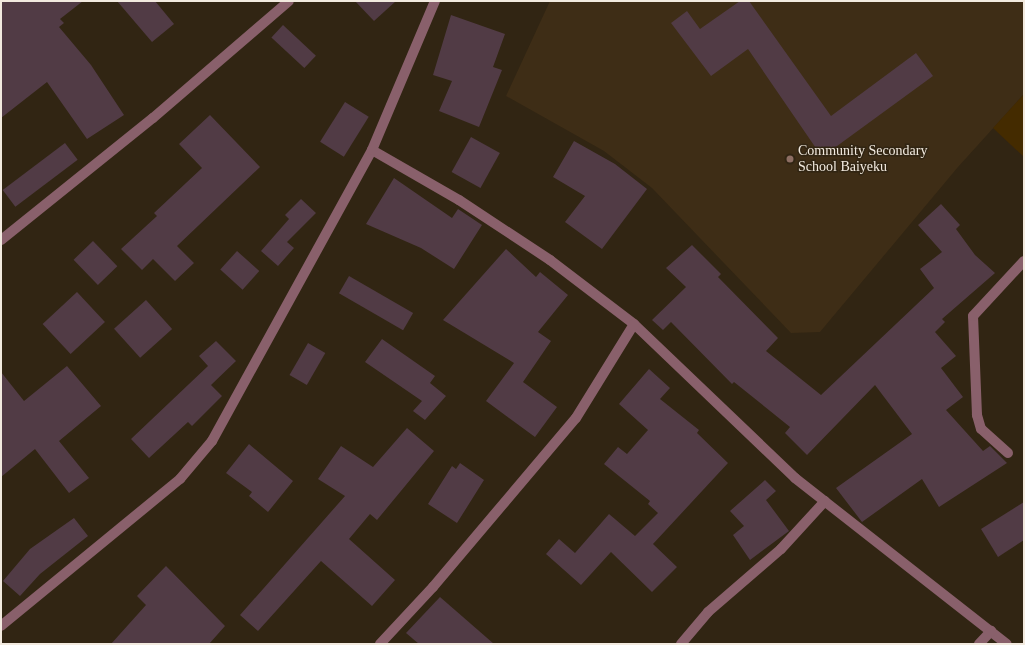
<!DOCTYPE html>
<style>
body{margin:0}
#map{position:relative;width:1025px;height:645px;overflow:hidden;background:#312513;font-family:"Times New Roman",serif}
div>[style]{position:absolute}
.built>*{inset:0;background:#3e2d16}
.green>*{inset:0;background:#442b00}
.building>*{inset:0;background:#513b45;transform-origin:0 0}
.minor>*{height:10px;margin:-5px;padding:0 5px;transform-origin:5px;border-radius:5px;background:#89606b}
.dots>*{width:11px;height:11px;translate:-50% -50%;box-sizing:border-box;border:2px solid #312513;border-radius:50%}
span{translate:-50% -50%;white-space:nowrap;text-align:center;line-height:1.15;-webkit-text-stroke:3px #312513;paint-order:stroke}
.poi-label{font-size:14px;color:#f2eadf}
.left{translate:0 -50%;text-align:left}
.frame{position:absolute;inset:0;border:2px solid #f2eadf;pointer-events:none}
</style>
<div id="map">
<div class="built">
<i style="clip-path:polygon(550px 1px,1024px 1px,1024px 94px,958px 167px,820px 332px,791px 333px,652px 188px,604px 151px,506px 96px)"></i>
</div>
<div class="green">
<i style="clip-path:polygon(1024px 94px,1024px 157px,993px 128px)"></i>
</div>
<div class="building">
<i style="clip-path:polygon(1px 1px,83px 1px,60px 19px,64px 23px,59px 27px,91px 65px,124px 115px,87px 139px,47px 82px,1px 118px)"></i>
<i style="clip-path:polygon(117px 1px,155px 1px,174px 24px,152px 42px)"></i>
<i style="clip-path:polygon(355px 1px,396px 1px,374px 21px)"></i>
<i style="clip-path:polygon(740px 1px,749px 1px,831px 116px,916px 53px,933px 76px,822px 157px,748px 49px,711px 76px,671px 23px,687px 11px,700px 29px)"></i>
<i style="clip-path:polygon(451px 15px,505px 34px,493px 67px,502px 70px,479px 127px,439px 111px,452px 81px,433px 75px)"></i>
<i style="left:283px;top:25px;width:45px;height:17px;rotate:43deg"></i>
<i style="left:345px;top:102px;width:28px;height:47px;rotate:32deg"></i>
<i style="clip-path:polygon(210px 115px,260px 167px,177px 246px,194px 263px,175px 281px,153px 259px,142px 270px,121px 249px,157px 216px,154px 213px,202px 168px,179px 144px)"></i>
<i style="left:471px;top:137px;width:33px;height:40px;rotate:29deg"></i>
<i style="clip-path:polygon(574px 141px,615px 164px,647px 189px,602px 249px,565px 222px,585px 196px,553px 177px)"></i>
<i style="left:65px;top:143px;width:21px;height:78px;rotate:53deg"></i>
<i style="clip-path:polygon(394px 178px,452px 218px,458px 209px,482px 225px,454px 269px,421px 248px,366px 224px)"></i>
<i style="clip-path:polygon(301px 199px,316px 213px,287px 242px,294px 248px,278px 266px,261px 251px,289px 219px,285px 215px)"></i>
<i style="clip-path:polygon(941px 204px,960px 225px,956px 229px,975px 255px,995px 273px,942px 319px,945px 322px,935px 332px,956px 356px,941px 368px,963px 397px,946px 410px,983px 451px,990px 446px,1007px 463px,939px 507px,922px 479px,862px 522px,836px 488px,912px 434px,875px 385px,807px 455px,785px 433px,790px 427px,734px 382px,732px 384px,671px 322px,663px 330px,652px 320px,686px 287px,666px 268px,692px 245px,721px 274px,718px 277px,778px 338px,766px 351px,821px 395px,934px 288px,920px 269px,942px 252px,918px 225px)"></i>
<i style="left:93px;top:241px;width:35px;height:27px;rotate:46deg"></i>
<i style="clip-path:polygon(506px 249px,536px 277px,540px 272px,568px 295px,538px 332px,551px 341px,523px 382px,557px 407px,535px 437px,486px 401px,514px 363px,443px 320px)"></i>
<i style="left:237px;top:251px;width:30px;height:25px;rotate:42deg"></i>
<i style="left:349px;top:276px;width:74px;height:20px;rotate:30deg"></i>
<i style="left:77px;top:292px;width:41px;height:47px;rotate:47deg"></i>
<i style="left:146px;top:300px;width:39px;height:43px;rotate:48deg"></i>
<i style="clip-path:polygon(382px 339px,435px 376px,430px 383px,446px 396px,425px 420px,413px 411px,422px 401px,365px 362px)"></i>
<i style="clip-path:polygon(216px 341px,236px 361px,211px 385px,222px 396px,192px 426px,188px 422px,149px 458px,131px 439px,208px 366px,199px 356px)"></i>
<i style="left:308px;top:343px;width:20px;height:37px;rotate:30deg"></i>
<i style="clip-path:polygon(67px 366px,101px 406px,59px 441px,89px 478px,69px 493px,35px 449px,1px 477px,1px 372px,24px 401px)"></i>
<i style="clip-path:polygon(649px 369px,670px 388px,660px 399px,699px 430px,697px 433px,728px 463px,653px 544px,677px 567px,652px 592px,611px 552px,581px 585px,546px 554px,559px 539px,575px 553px,609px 514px,635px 536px,658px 513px,648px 504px,650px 501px,604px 464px,618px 447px,627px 454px,648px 430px,619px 404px)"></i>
<i style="clip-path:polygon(407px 428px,434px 451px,377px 520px,370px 514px,349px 539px,395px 580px,372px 606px,321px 561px,258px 631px,240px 615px,345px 496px,318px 479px,341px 446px,373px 467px)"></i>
<i style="clip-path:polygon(249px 444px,293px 481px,268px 512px,249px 496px,252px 492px,226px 473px)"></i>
<i style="clip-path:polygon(460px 463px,484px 480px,457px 523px,428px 504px,452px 466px,456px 469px)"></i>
<i style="clip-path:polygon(765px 480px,776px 491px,766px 500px,789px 531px,750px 560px,733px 535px,744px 526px,730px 511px)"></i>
<i style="clip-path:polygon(1024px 502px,1024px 540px,998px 557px,981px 529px)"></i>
<i style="clip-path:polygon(74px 518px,88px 536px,40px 574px,20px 596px,3px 581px,30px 549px)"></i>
<i style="clip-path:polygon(166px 566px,225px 626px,209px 644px,111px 644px,146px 605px,137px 596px)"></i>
<i style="clip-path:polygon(440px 597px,494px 644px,419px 644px,406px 633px)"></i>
</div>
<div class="minor">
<i style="left:372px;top:150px;width:100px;rotate:29.9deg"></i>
<i style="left:459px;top:200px;width:109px;rotate:33.4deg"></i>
<i style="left:550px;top:260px;width:106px;rotate:37.3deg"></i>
<i style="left:634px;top:324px;width:223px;rotate:43.7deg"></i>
<i style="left:795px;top:478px;width:269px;rotate:38.1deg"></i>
<i style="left:1px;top:240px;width:195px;rotate:-38.8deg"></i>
<i style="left:153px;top:118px;width:179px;rotate:-40.7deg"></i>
<i style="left:1008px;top:453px;width:36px;rotate:-138deg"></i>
<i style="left:981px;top:429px;width:15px;rotate:-106deg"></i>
<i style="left:977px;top:415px;width:99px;rotate:-92.3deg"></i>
<i style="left:973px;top:316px;width:75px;rotate:-47.2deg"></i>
<i style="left:1px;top:626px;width:232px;rotate:-39.4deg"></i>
<i style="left:180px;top:479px;width:50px;rotate:-49.9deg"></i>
<i style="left:212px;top:441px;width:332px;rotate:-61.2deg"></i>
<i style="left:372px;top:150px;width:162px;rotate:-67.1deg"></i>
<i style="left:380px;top:644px;width:78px;rotate:-47.1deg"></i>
<i style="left:433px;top:587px;width:221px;rotate:-49.8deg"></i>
<i style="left:576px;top:418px;width:110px;rotate:-58.3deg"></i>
<i style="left:681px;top:644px;width:42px;rotate:-49.8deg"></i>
<i style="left:708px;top:612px;width:96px;rotate:-40.8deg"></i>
<i style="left:781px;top:549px;width:65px;rotate:-47.5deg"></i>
<i style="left:979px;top:644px;width:18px;rotate:-47deg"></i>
</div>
<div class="dots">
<i style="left:790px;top:159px;background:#8d6e63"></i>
</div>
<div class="poi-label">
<span class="left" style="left:798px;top:159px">Community Secondary<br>School Baiyeku</span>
</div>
<div class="frame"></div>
</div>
